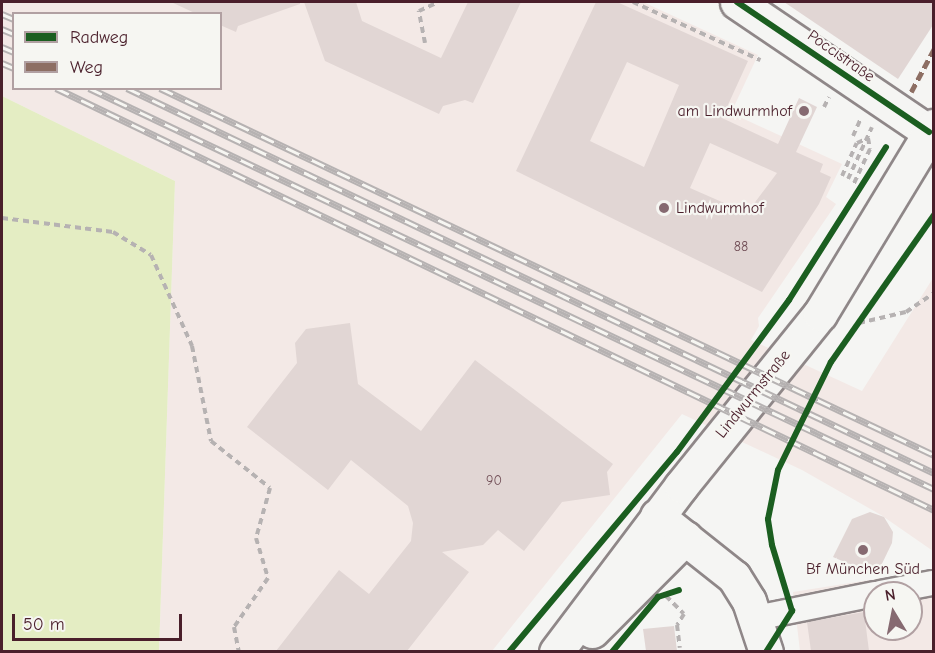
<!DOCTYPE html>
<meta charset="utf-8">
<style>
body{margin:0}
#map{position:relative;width:935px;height:653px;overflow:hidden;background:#f5f5f3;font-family:"Comic Neue",sans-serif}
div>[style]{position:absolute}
.built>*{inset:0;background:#f3e9e6}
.green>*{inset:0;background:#e4edc3}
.building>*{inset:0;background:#e1d6d4}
.path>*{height:4px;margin-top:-2px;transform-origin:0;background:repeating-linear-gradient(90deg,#b6b2b2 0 6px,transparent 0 10.5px)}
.roads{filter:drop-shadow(2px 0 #8f8788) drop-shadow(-2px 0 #8f8788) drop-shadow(0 2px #8f8788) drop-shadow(0 -2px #8f8788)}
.minor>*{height:24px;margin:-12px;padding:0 12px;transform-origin:12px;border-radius:12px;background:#f5f5f3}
.secondary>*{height:33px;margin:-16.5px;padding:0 16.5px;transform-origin:16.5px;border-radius:16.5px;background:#f5f5f3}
.rail>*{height:7px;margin-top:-3.5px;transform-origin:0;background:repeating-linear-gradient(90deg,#f6f6f2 0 14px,#b6b2b2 0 28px);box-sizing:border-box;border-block:2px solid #b6b2b2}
.quiet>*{height:4.5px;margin-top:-2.25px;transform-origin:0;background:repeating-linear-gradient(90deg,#8d6e63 0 9px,transparent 0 13.5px)}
.cycleway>*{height:6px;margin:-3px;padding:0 3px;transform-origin:3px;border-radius:3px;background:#1b5e20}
.dots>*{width:16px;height:16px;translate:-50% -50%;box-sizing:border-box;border:3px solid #f6f6f2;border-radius:50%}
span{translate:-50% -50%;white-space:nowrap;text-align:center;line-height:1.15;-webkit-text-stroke:4.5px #f6f6f2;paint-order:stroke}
.number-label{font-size:14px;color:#704d55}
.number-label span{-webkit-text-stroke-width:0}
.street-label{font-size:16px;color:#4a1f2b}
.poi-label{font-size:16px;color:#4a1f2b}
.right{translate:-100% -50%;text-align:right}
.left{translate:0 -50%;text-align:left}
.frame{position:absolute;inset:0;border:3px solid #4a1f2b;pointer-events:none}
.legend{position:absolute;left:12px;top:12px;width:210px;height:78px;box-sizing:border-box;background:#f6f6f2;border:2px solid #b1a0a2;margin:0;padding:8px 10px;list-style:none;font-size:18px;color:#4a1f2b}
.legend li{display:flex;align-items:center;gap:12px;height:30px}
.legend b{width:30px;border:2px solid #b1a0a2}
.north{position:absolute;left:863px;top:581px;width:60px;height:60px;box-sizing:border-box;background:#f6f6f2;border:2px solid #b1a0a2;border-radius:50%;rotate:350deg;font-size:16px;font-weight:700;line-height:24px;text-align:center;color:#4a1f2b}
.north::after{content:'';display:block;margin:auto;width:21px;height:27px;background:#866a71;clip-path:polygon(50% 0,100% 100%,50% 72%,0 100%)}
.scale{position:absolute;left:12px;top:614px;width:170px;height:27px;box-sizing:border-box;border:3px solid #4a1f2b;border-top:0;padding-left:8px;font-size:18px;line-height:21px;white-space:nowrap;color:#4a1f2b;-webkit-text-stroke:4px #f6f6f2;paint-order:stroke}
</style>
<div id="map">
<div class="built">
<i style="clip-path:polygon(evenodd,2px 2px,643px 2px,758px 55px,731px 113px,842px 164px,826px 197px,836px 204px,758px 318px,759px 326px,751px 340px,862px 391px,933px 278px,933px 551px,881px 515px,802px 470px,682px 414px,492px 651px,159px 651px,175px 181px,2px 96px,2px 2px,14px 14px,220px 14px,220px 88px,14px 88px,14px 14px)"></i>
<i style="clip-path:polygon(evenodd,933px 570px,933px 651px,800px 651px,793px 592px,933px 570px,875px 593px,911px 593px,911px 629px,875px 629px,875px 593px)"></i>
</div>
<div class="green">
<i style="clip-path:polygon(2px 96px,175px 181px,159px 651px,2px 651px)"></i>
</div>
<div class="building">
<i style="clip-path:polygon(171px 2px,300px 2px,300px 4px,238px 26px,236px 32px,220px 25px,220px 14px,197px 14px)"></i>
<i style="clip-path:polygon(304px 2px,356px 2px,362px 21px,441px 58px,468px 2px,521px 2px,473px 103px,465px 100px,443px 106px,439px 114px,325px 61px)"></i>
<i style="clip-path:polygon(evenodd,596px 2px,617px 2px,748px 61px,722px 118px,778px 144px,799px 98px,817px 107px,796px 152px,823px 164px,820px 172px,831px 177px,819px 204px,762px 292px,516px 171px,596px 2px,627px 62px,679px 85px,644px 167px,590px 141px,627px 62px,596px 2px,710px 143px,777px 173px,747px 213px,690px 188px,710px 143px)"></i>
<i style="clip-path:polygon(784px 2px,933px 2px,933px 25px,898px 79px)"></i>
<i style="clip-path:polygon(350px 323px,358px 384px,421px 431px,475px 360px,613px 464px,607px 472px,610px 495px,562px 502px,524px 551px,498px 530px,483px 545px,442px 552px,469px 572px,407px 651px,276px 651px,339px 570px,369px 594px,411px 541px,413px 523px,408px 506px,351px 460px,328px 490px,247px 427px,297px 363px,295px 343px,306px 329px)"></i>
<i style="clip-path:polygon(870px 512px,884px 517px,893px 532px,892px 543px,876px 576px,833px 557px,852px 519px)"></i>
<i style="clip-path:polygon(864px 612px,869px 651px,811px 651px,807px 622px)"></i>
<i style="clip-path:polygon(674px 626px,677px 651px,646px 651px,643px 629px)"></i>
</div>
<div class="path">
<i style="left:633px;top:2px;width:140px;rotate:24.5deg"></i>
<i style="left:425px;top:43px;width:33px;rotate:-101deg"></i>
<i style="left:419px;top:11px;width:21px;rotate:-25deg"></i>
<i style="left:824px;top:107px;width:11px;rotate:-63deg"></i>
<i style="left:853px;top:136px;width:20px;rotate:-66deg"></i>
<i style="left:842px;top:176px;width:36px;rotate:-66deg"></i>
<i style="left:857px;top:143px;width:12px;rotate:-24deg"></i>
<i style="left:868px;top:138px;width:11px;rotate:80deg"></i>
<i style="left:870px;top:149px;width:38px;rotate:115deg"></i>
<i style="left:848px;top:179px;width:57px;rotate:-65.2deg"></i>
<i style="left:2px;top:218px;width:112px;rotate:7.2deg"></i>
<i style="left:113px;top:232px;width:44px;rotate:31.2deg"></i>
<i style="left:151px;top:255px;width:100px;rotate:65.7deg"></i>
<i style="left:192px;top:346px;width:97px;rotate:78.7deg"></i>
<i style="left:211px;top:441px;width:75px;rotate:38.5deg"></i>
<i style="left:270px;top:488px;width:52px;rotate:105.6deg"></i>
<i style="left:256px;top:538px;width:42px;rotate:73.3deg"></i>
<i style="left:268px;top:578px;width:60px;rotate:124.8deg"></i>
<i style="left:234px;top:627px;width:25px;rotate:79deg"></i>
<i style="left:859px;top:323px;width:48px;rotate:-13.2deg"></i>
<i style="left:906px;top:312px;width:34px;rotate:-34deg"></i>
<i style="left:666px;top:596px;width:25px;rotate:45deg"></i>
<i style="left:684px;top:614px;width:13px;rotate:122deg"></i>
<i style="left:677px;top:625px;width:23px;rotate:83deg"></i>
</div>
<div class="roads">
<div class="minor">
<i style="left:880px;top:593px;width:53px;rotate:-10.9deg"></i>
<i style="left:756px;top:618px;width:121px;rotate:-11.4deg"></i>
</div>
<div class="secondary">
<i style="left:737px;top:2px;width:232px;rotate:34.1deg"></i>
<i style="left:657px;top:516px;width:98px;rotate:38.4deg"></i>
<i style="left:734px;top:577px;width:28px;rotate:58deg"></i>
<i style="left:749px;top:601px;width:54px;rotate:71.6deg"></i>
<i style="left:592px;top:631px;width:132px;rotate:-45deg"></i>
<i style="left:556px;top:652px;width:208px;rotate:-53deg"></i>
<i style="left:681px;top:486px;width:221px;rotate:-51.1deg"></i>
<i style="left:820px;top:314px;width:220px;rotate:-58.8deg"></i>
</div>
</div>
<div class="rail">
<i style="left:2px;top:14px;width:13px;rotate:23deg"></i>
<i style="left:2px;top:29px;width:13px;rotate:23deg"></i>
<i style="left:2px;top:47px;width:13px;rotate:23deg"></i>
<i style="left:2px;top:63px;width:13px;rotate:23deg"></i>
<i style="left:56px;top:88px;width:974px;rotate:25.67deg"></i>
<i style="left:89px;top:88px;width:935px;rotate:25.39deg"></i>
<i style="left:127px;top:88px;width:894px;rotate:25.5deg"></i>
<i style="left:160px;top:88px;width:857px;rotate:25.37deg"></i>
</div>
<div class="quiet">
<i style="left:911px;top:92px;width:49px;rotate:-61.9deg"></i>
</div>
<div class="cycleway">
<i style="left:737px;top:2px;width:232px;rotate:34.1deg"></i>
<i style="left:509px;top:652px;width:261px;rotate:-50deg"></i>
<i style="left:677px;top:452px;width:189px;rotate:-53.6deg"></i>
<i style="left:789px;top:300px;width:181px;rotate:-57.6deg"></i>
<i style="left:612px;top:652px;width:72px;rotate:-50.1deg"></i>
<i style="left:658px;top:597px;width:22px;rotate:-18deg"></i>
<i style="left:766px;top:652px;width:49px;rotate:-57.6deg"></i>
<i style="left:792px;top:611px;width:69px;rotate:-106.9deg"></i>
<i style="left:772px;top:545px;width:26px;rotate:-99deg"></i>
<i style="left:768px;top:519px;width:50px;rotate:-78.5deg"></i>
<i style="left:778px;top:470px;width:120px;rotate:-63.9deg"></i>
<i style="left:831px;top:362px;width:179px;rotate:-55deg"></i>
</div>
<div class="dots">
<i style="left:804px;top:111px;background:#866a71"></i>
<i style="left:664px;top:208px;background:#866a71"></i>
<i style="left:863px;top:550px;background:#866a71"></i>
</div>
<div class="number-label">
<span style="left:741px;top:247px">88</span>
<span style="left:494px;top:481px">90</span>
</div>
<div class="street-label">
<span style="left:841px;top:56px;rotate:35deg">Poccistraße</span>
<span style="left:753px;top:394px;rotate:-51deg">Lindwurmstraße</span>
</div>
<div class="poi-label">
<span class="right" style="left:792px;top:111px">am Lindwurmhof</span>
<span class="left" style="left:676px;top:208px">Lindwurmhof</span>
<span style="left:863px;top:569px">Bf München Süd</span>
</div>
<div class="frame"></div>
<ul class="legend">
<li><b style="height:8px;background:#1b5e20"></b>Radweg</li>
<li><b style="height:8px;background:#8d6e63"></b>Weg</li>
</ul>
<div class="north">N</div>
<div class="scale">50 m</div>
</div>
